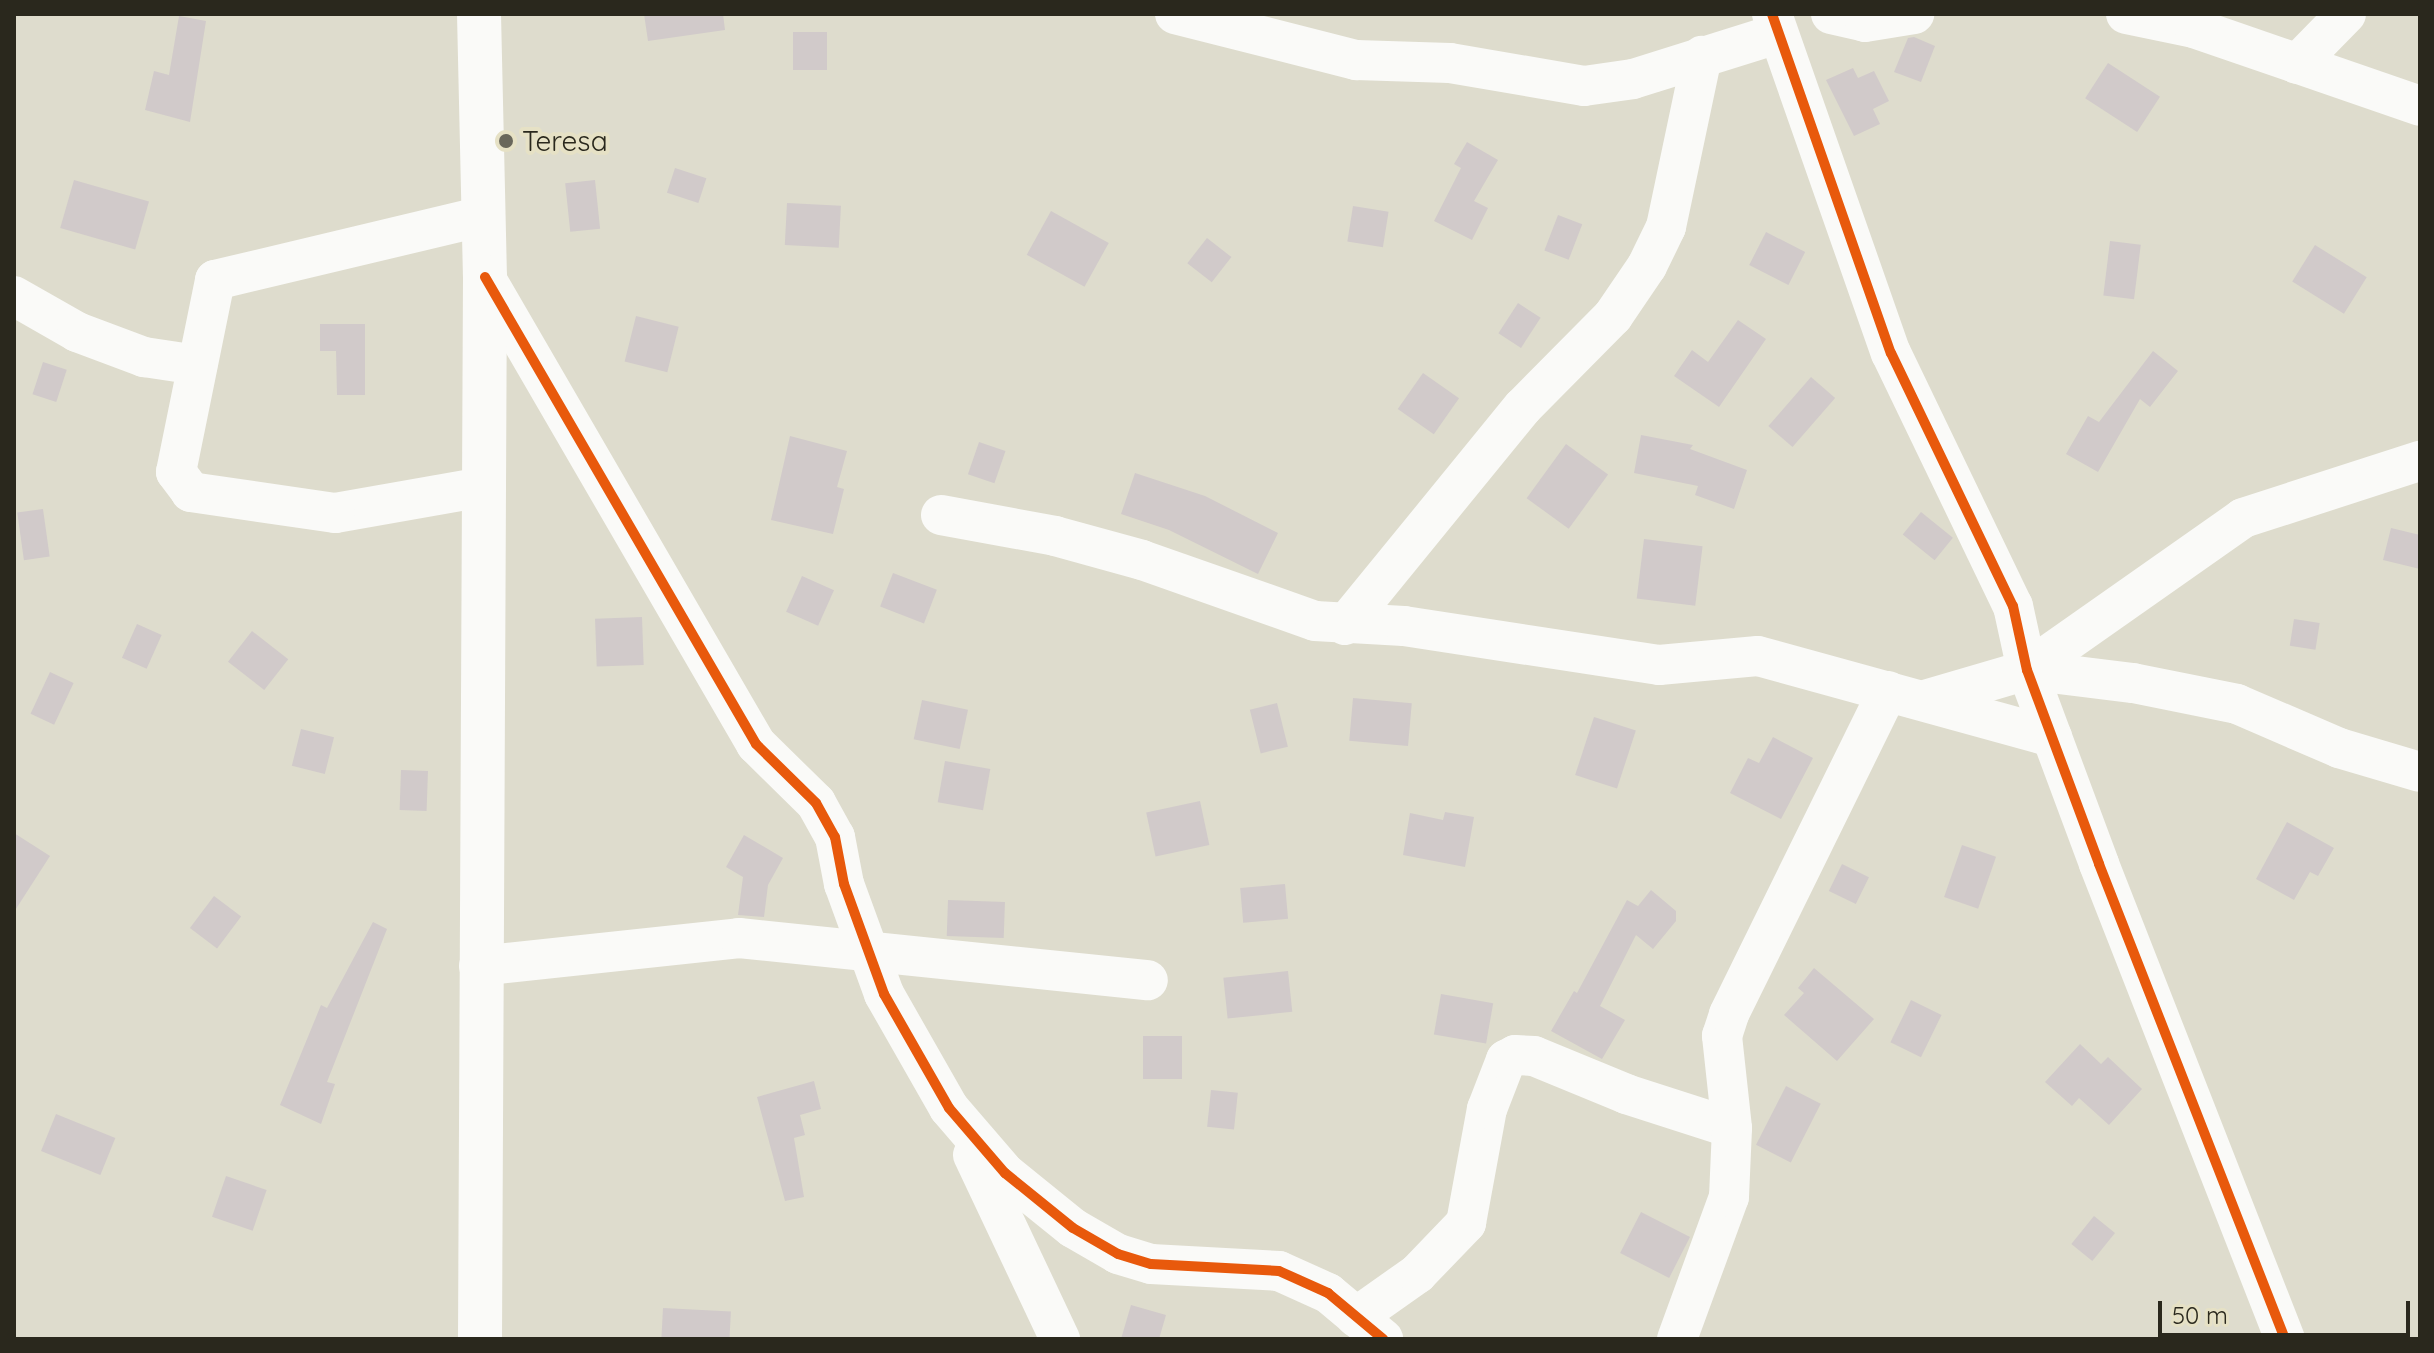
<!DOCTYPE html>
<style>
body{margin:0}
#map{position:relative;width:2434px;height:1353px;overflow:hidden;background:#dedccd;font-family:Quicksand,sans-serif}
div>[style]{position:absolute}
.building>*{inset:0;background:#d1caca;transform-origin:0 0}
.minor>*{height:40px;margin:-20px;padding:0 20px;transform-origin:20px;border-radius:20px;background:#fafaf8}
.tertiary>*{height:44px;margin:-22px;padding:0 22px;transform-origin:22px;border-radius:22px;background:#fafaf8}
.cycleway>*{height:10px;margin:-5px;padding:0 5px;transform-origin:5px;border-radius:5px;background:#e8590c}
.dots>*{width:22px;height:22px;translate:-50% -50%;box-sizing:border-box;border:4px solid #e6e1c5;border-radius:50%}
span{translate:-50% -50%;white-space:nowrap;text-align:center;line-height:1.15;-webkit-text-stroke:8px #e6e1c5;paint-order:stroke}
.poi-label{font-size:28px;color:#2a281d}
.left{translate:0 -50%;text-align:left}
.frame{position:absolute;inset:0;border:16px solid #2a281d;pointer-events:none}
.scale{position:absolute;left:2158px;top:1301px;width:252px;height:36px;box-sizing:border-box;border:4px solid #2a281d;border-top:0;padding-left:10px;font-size:24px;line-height:28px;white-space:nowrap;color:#2a281d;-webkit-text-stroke:6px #e6e1c5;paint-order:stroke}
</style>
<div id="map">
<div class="building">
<i style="clip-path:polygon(644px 14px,723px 14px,725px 30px,648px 41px)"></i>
<i style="clip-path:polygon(179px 16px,206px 21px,190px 122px,145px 110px,154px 71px,169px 75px)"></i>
<i style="left:793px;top:32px;width:34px;height:38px"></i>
<i style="clip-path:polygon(1914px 37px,1935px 46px,1921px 82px,1894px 72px,1908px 38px)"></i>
<i style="left:2108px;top:63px;width:62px;height:42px;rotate:33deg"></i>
<i style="clip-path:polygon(1853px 68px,1858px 78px,1874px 71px,1889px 101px,1873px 109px,1880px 124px,1854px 136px,1826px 80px)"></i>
<i style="clip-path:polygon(1467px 142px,1498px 160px,1474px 201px,1488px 208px,1472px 240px,1434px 221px,1461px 168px,1454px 164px)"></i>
<i style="left:675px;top:168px;width:33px;height:26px;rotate:18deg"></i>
<i style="left:74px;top:180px;width:78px;height:50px;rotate:16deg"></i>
<i style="left:595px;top:180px;width:49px;height:30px;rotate:84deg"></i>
<i style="left:787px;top:203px;width:54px;height:42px;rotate:3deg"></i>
<i style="left:1353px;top:206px;width:36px;height:36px;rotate:9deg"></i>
<i style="left:1051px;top:211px;width:66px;height:50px;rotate:29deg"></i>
<i style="left:1558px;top:215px;width:26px;height:38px;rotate:21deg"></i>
<i style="left:1766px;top:232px;width:44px;height:37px;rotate:27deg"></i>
<i style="left:1207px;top:238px;width:31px;height:32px;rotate:38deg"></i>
<i style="left:2110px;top:241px;width:31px;height:55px;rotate:7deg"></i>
<i style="left:2315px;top:245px;width:61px;height:43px;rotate:32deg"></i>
<i style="left:1518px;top:303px;width:27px;height:36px;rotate:33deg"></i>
<i style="left:636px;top:316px;width:44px;height:47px;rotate:14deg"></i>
<i style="clip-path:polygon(1738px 320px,1766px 339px,1719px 407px,1674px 376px,1692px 350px,1708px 362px)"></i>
<i style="clip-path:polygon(320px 324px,365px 324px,365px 395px,337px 395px,336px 351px,320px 351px)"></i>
<i style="clip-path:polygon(2153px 351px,2178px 371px,2150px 407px,2140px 399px,2098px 472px,2066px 454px,2088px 416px,2099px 422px)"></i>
<i style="left:43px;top:362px;width:25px;height:34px;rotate:18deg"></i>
<i style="left:1423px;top:373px;width:44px;height:44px;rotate:35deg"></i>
<i style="left:1811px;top:377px;width:32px;height:65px;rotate:41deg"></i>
<i style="clip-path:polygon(1641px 435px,1693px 445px,1690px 449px,1747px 470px,1734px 509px,1695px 495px,1698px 486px,1634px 473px)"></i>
<i style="clip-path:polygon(790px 436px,847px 451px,837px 487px,844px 489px,833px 534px,771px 520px)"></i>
<i style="left:979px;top:442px;width:28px;height:34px;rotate:19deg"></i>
<i style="left:1566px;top:444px;width:52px;height:67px;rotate:36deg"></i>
<i style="clip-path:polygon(1135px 473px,1205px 496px,1278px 533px,1258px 574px,1169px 530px,1121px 514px)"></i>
<i style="left:43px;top:509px;width:48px;height:26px;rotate:82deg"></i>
<i style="left:1921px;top:512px;width:41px;height:29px;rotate:39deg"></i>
<i style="clip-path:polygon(2391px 528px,2420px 535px,2420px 569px,2383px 560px)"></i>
<i style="left:1644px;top:539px;width:59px;height:60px;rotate:7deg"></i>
<i style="left:893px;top:573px;width:47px;height:36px;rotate:21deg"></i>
<i style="left:802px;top:576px;width:35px;height:39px;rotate:24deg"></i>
<i style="left:642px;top:617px;width:48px;height:47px;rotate:88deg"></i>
<i style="left:2294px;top:619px;width:26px;height:27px;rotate:9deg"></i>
<i style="left:137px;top:624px;width:27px;height:37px;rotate:24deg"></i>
<i style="left:252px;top:631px;width:46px;height:39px;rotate:38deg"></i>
<i style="left:50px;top:672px;width:26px;height:46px;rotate:25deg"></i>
<i style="left:1353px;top:698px;width:59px;height:43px;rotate:5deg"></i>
<i style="left:922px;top:700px;width:47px;height:40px;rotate:12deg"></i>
<i style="left:1277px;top:703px;width:45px;height:28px;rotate:76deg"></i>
<i style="left:1594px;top:717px;width:44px;height:61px;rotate:18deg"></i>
<i style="left:301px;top:729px;width:34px;height:38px;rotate:14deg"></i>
<i style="clip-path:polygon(1773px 737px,1813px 758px,1781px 819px,1730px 793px,1748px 758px,1759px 763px)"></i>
<i style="left:945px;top:761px;width:46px;height:42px;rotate:10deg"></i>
<i style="left:401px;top:770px;width:27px;height:40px;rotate:2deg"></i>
<i style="left:1200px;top:801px;width:45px;height:55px;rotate:78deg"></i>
<i style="clip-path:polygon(1445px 812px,1474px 817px,1465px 867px,1403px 855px,1410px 813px,1443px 820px)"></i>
<i style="clip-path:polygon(2287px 822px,2334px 848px,2318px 876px,2310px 872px,2294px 900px,2256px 879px)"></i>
<i style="clip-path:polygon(14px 833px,50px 856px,14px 912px)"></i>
<i style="clip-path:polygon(744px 835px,783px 858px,768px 885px,764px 917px,738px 915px,743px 877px,726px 867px)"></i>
<i style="left:1962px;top:845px;width:36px;height:55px;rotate:19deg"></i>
<i style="left:1842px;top:864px;width:30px;height:30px;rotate:26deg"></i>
<i style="left:1285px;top:884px;width:35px;height:45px;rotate:85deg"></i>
<i style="clip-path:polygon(1651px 890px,1676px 911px,1676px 921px,1653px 949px,1636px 935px,1600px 1006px,1625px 1020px,1602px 1059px,1551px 1031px,1574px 991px,1577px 993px,1627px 900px,1638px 906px)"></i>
<i style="left:214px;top:896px;width:34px;height:40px;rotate:37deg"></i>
<i style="left:948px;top:900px;width:57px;height:36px;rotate:2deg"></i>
<i style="clip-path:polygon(373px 922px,387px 929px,327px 1082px,335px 1084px,321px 1124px,280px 1105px,321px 1005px,327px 1008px)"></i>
<i style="clip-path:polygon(1814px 968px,1874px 1019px,1837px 1061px,1784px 1015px,1804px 993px,1798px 988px)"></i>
<i style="left:1288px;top:971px;width:41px;height:65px;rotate:84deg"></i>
<i style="left:1441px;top:994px;width:53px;height:41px;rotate:10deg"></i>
<i style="left:1911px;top:1000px;width:34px;height:47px;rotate:26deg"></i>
<i style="left:1182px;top:1036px;width:43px;height:39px;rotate:90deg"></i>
<i style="clip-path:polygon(2080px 1044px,2101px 1064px,2108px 1057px,2142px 1089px,2109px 1125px,2079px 1098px,2072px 1106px,2045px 1082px)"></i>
<i style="clip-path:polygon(814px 1081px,821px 1109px,800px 1115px,805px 1135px,794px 1138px,804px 1197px,785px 1201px,757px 1097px)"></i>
<i style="left:1786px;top:1086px;width:39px;height:66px;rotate:27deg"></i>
<i style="left:1211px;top:1090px;width:27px;height:37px;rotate:6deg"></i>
<i style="left:56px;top:1114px;width:64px;height:40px;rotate:22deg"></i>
<i style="left:226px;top:1176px;width:43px;height:43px;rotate:19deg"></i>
<i style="left:1641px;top:1212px;width:55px;height:46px;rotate:27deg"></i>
<i style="left:2094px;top:1216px;width:27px;height:36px;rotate:39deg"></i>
<i style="clip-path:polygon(1131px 1305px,1166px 1315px,1159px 1339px,1121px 1339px)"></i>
<i style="left:663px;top:1308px;width:68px;height:31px;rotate:3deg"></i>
</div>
<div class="minor">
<i style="left:1175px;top:14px;width:187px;rotate:14.3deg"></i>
<i style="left:1356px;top:60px;width:94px;rotate:1.8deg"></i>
<i style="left:1450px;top:63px;width:136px;rotate:9.7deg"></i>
<i style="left:1584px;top:86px;width:49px;rotate:-8.1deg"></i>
<i style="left:1633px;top:79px;width:151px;rotate:-17.4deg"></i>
<i style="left:1772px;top:14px;width:359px;rotate:70.7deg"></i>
<i style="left:1891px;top:353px;width:281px;rotate:64.3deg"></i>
<i style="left:2013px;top:606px;width:66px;rotate:77.7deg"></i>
<i style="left:2027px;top:670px;width:207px;rotate:69.6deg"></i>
<i style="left:2099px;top:864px;width:510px;rotate:68.62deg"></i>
<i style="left:1831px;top:14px;width:35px;rotate:13deg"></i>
<i style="left:1865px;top:22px;width:50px;rotate:-9.3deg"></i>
<i style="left:2126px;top:14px;width:69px;rotate:11.6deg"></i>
<i style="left:2194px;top:28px;width:239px;rotate:19deg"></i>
<i style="left:2297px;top:64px;width:70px;rotate:-45.6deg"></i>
<i style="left:485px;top:277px;width:540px;rotate:59.87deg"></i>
<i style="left:756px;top:744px;width:84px;rotate:44.5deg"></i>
<i style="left:816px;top:803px;width:39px;rotate:61deg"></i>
<i style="left:835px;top:837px;width:48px;rotate:79.2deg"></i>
<i style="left:844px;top:884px;width:117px;rotate:70deg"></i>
<i style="left:884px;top:994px;width:131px;rotate:60.3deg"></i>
<i style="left:949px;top:1108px;width:86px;rotate:49.3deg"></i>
<i style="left:1005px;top:1173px;width:87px;rotate:39deg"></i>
<i style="left:1073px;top:1228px;width:52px;rotate:30deg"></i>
<i style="left:1118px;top:1254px;width:34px;rotate:17deg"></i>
<i style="left:1151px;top:1264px;width:128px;rotate:3.1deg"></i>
<i style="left:1279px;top:1271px;width:54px;rotate:24.2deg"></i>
<i style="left:1328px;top:1293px;width:72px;rotate:39.9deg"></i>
<i style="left:14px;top:296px;width:73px;rotate:29.7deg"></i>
<i style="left:77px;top:332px;width:72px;rotate:20.5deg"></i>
<i style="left:144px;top:357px;width:54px;rotate:8.6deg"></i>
<i style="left:483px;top:487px;width:150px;rotate:170deg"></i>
<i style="left:335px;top:513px;width:146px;rotate:-171.7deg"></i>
<i style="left:191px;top:492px;width:25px;rotate:-127deg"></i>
<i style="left:176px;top:472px;width:196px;rotate:-78.5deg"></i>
<i style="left:215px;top:280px;width:276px;rotate:-13.4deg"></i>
<i style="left:941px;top:515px;width:116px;rotate:10.4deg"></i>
<i style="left:1055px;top:536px;width:90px;rotate:15.4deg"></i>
<i style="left:1142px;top:560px;width:183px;rotate:19.4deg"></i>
<i style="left:1315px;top:621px;width:89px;rotate:3.2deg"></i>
<i style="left:1404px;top:626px;width:258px;rotate:8.7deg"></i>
<i style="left:1659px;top:665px;width:99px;rotate:-5.2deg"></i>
<i style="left:1758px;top:656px;width:305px;rotate:15.4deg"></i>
<i style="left:1345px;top:625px;width:281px;rotate:-50.8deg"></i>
<i style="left:1523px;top:407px;width:128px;rotate:-45.3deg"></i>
<i style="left:1613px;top:316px;width:60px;rotate:-55.8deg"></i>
<i style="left:1647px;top:266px;width:43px;rotate:-64deg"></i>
<i style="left:1666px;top:227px;width:175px;rotate:-78.1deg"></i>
<i style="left:2027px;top:670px;width:107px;rotate:7deg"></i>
<i style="left:2133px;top:683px;width:106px;rotate:11.4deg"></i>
<i style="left:2237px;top:704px;width:111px;rotate:23.3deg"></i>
<i style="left:2339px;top:748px;width:84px;rotate:16.5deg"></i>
<i style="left:1925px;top:700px;width:106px;rotate:-16.4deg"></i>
<i style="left:2027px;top:670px;width:264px;rotate:-35.1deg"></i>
<i style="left:2243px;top:518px;width:186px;rotate:-17.9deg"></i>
<i style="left:479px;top:966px;width:262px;rotate:-6.1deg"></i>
<i style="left:739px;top:938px;width:411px;rotate:5.9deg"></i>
<i style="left:973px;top:1155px;width:204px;rotate:64.7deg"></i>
<i style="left:1356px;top:1317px;width:75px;rotate:-35.2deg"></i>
<i style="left:1417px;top:1274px;width:71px;rotate:-46.1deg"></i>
<i style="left:1466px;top:1223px;width:116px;rotate:-79.6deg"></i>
<i style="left:1487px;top:1109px;width:53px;rotate:-68.8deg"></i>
<i style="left:1506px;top:1060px;width:10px;rotate:-29deg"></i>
<i style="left:1515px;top:1055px;width:19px;rotate:3deg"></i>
<i style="left:1534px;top:1056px;width:100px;rotate:22.4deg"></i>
<i style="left:1626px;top:1094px;width:111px;rotate:17.8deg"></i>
<i style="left:1677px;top:1339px;width:151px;rotate:-69.9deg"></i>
<i style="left:1729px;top:1197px;width:69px;rotate:-87.5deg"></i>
<i style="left:1732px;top:1128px;width:93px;rotate:-96.2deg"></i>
<i style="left:1722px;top:1036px;width:23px;rotate:-72deg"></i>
<i style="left:1729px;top:1014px;width:360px;rotate:-63.8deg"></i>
</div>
<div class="tertiary">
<i style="left:479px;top:14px;width:263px;rotate:88.7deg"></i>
<i style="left:485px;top:277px;width:1062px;rotate:90.27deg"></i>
</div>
<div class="cycleway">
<i style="left:1772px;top:14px;width:359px;rotate:70.7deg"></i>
<i style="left:1891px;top:353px;width:281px;rotate:64.3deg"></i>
<i style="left:2013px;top:606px;width:66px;rotate:77.7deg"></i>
<i style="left:2027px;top:670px;width:207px;rotate:69.6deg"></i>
<i style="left:2099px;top:864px;width:510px;rotate:68.62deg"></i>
<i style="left:485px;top:277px;width:540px;rotate:59.87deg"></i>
<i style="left:756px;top:744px;width:84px;rotate:44.5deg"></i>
<i style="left:816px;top:803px;width:39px;rotate:61deg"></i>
<i style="left:835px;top:837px;width:48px;rotate:79.2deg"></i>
<i style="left:844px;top:884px;width:117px;rotate:70deg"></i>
<i style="left:884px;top:994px;width:131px;rotate:60.3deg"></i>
<i style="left:949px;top:1108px;width:86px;rotate:49.3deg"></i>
<i style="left:1005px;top:1173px;width:87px;rotate:39deg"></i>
<i style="left:1073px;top:1228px;width:52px;rotate:30deg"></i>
<i style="left:1118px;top:1254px;width:34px;rotate:17deg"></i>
<i style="left:1151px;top:1264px;width:128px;rotate:3.1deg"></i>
<i style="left:1279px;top:1271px;width:54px;rotate:24.2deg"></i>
<i style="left:1328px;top:1293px;width:72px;rotate:39.9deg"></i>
</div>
<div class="dots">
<i style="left:506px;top:141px;background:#69675b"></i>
</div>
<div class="poi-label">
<span class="left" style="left:522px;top:141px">Teresa</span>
</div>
<div class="frame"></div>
<div class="scale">50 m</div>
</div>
